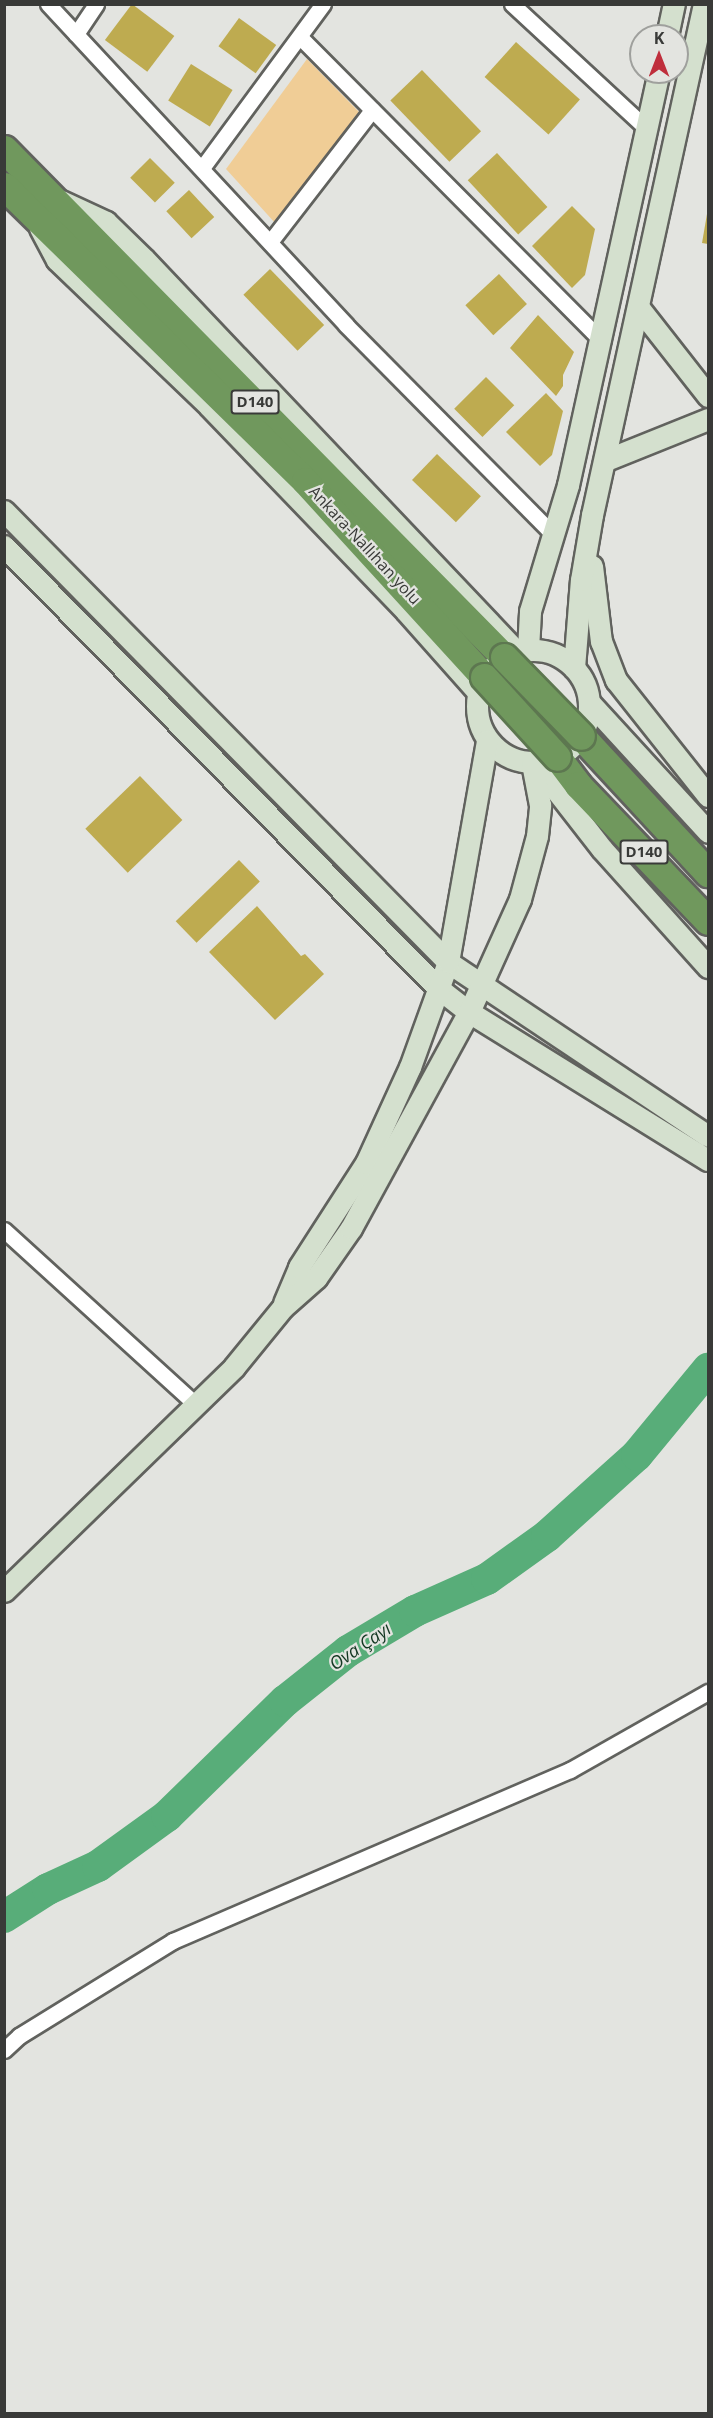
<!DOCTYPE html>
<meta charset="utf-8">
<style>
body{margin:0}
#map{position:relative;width:713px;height:2418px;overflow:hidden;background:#e3e4e0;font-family:"Open Sans",sans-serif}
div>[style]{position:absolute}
.green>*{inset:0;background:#f0cd96}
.river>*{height:32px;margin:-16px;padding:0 16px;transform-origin:16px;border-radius:16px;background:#58ad79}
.building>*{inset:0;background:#beab50;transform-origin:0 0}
.roads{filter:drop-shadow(2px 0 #61625e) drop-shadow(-2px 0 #61625e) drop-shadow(0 2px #61625e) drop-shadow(0 -2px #61625e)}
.street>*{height:15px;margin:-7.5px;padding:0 7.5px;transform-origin:7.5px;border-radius:7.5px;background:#fff}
.secondary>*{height:21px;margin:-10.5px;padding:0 10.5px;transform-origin:10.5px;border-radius:10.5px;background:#d4e0ce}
.secondary>.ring{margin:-10.5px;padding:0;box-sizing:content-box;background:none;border:21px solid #d4e0ce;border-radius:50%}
.highway>*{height:27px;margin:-13.5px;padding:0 13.5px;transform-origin:13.5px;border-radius:13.5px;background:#70985d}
.bridges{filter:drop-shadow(2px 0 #5d7750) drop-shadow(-2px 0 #5d7750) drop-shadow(0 2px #5d7750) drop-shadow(0 -2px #5d7750)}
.highway-bridge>*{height:27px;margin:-13.5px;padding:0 13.5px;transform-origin:13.5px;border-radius:13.5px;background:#70985d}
span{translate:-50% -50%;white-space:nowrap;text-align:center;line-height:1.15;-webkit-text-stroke:4.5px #e3e4e0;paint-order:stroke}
.shield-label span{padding:2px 4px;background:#e3e4e0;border:2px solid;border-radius:4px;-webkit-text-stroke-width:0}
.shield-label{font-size:15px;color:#393a38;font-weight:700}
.street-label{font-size:16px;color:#393a38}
.water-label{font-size:18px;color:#123721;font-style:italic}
.frame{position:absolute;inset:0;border:6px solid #393a38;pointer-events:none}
.north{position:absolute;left:629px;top:24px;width:60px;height:60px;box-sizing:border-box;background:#e3e4e0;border:2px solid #9fa09d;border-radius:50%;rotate:0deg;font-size:16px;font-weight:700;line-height:24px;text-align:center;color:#393a38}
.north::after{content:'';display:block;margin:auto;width:21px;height:27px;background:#bf2e3c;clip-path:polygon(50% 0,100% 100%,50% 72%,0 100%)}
</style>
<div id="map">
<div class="green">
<i style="clip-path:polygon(307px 59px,359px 112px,276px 224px,226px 169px)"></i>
</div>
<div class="river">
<i style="left:4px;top:1917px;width:52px;rotate:-32.5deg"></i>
<i style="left:48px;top:1889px;width:55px;rotate:-24.7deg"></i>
<i style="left:98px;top:1866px;width:85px;rotate:-35.9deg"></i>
<i style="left:167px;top:1816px;width:165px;rotate:-44.3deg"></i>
<i style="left:285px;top:1701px;width:80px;rotate:-38.4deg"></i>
<i style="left:348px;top:1651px;width:78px;rotate:-30.8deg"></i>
<i style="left:415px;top:1611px;width:79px;rotate:-24deg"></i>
<i style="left:487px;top:1579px;width:74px;rotate:-35.6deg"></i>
<i style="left:547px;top:1536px;width:121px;rotate:-42deg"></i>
<i style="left:637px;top:1455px;width:112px;rotate:-50.5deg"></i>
</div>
<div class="building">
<i style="left:132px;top:4px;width:53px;height:45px;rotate:37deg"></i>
<i style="left:239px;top:18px;width:46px;height:35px;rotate:36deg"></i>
<i style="left:516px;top:42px;width:86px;height:47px;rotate:42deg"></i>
<i style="left:191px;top:64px;width:49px;height:43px;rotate:32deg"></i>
<i style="left:422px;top:70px;width:85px;height:44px;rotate:46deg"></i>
<i style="left:497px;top:153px;width:74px;height:40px;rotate:47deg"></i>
<i style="left:150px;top:158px;width:35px;height:28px;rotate:45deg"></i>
<i style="left:189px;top:190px;width:37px;height:31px;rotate:47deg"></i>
<i style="clip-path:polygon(572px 206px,595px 229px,585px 275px,572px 288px,532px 246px)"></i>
<i style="clip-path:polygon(707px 214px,708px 214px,708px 244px,702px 243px)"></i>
<i style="left:270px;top:269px;width:78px;height:37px;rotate:46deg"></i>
<i style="left:499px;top:274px;width:41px;height:46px;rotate:47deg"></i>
<i style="clip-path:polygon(538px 315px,574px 352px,563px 375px,563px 386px,556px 396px,510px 348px)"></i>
<i style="left:486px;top:377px;width:40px;height:45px;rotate:45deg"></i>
<i style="clip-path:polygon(546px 393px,563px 411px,552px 455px,540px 466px,506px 432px)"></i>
<i style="left:437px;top:454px;width:61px;height:36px;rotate:44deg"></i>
<i style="left:140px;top:776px;width:61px;height:76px;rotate:46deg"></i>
<i style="left:239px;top:860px;width:30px;height:88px;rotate:46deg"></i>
<i style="clip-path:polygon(257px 906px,301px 956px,305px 954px,324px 974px,275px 1020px,209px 952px)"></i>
</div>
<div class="roads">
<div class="street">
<i style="left:48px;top:4px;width:438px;rotate:47.1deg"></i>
<i style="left:346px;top:325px;width:296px;rotate:45.3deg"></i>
<i style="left:512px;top:4px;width:183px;rotate:42.8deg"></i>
<i style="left:76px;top:34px;width:36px;rotate:-56deg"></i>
<i style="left:300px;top:37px;width:429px;rotate:45.2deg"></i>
<i style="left:202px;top:168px;width:204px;rotate:-53.6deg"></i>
<i style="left:270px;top:242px;width:167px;rotate:-52.3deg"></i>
<i style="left:4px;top:1230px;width:260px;rotate:42.3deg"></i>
<i style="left:4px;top:2050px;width:21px;rotate:-43deg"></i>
<i style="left:19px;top:2036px;width:181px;rotate:-31.7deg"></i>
<i style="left:173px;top:1941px;width:432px;rotate:-23.3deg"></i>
<i style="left:570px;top:1770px;width:159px;rotate:-29.5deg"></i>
</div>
<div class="secondary">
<i style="left:667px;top:36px;width:33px;rotate:-78deg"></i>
<i style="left:61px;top:201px;width:50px;rotate:25deg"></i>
<i style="left:106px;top:222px;width:53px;rotate:44.2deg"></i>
<i style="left:144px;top:259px;width:542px;rotate:46.5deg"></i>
<i style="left:40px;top:228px;width:36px;rotate:62deg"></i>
<i style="left:57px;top:260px;width:211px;rotate:43.8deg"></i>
<i style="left:209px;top:406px;width:284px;rotate:46.1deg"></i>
<i style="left:406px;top:611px;width:108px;rotate:48.4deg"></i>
<i style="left:639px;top:308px;width:112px;rotate:51.9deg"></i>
<i style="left:606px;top:460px;width:110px;rotate:-21.9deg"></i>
<i style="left:4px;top:511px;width:633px;rotate:45.45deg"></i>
<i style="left:448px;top:962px;width:313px;rotate:33.8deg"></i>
<i style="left:4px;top:546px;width:619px;rotate:45.52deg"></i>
<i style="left:438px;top:988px;width:39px;rotate:38deg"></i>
<i style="left:469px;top:1012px;width:281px;rotate:31.8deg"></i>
<i style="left:592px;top:566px;width:76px;rotate:83.2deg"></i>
<i style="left:601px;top:641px;width:42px;rotate:69deg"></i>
<i style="left:616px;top:680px;width:148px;rotate:51.6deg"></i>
<i class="ring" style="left:477px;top:650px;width:91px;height:91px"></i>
<i style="left:528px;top:650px;width:39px;rotate:-87deg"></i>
<i style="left:530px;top:611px;width:132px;rotate:-73.2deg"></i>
<i style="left:568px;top:485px;width:423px;rotate:-77.6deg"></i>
<i style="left:574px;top:668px;width:88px;rotate:-85.5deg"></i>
<i style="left:581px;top:580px;width:66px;rotate:-80.4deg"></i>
<i style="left:592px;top:515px;width:523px;rotate:-77.64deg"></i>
<i style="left:589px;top:702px;width:176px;rotate:47.5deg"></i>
<i style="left:535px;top:763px;width:109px;rotate:52.1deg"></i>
<i style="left:602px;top:849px;width:159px;rotate:48.1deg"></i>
<i style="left:284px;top:1303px;width:39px;rotate:-67deg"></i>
<i style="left:299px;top:1267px;width:124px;rotate:-57.2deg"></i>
<i style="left:366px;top:1163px;width:106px;rotate:-65.4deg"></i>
<i style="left:410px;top:1067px;width:112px;rotate:-70.1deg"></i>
<i style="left:448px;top:962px;width:225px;rotate:-80deg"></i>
<i style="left:4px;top:1591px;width:321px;rotate:-44.2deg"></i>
<i style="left:234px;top:1367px;width:77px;rotate:-50.8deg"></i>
<i style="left:283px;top:1307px;width:44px;rotate:-41.3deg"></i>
<i style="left:316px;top:1278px;width:61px;rotate:-55deg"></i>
<i style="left:351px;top:1228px;width:246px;rotate:-61.4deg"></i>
<i style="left:469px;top:1012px;width:124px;rotate:-65.7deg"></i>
<i style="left:520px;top:899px;width:65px;rotate:-74.9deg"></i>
<i style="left:537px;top:836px;width:31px;rotate:-84deg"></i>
<i style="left:540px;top:805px;width:43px;rotate:-100.8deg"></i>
</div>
<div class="highway">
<i style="left:4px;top:149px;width:713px;rotate:45.45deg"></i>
<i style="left:4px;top:186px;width:421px;rotate:44.4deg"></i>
<i style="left:305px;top:481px;width:265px;rotate:47.6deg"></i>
<i style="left:581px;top:736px;width:187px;rotate:47.2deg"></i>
<i style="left:557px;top:757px;width:35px;rotate:53deg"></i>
<i style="left:578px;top:785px;width:188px;rotate:46.3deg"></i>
</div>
</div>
<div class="bridges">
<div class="highway-bridge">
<i style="left:504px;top:657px;width:110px;rotate:45.7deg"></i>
<i style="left:484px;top:677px;width:108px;rotate:47.6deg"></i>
</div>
</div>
<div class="shield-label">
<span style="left:255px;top:402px">D140</span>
<span style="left:644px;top:852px">D140</span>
</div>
<div class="street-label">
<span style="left:365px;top:545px;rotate:47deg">Ankara-Nallıhan yolu</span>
</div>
<div class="water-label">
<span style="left:360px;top:1646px;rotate:-34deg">Ova Çayı</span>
</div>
<div class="frame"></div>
<div class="north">K</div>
</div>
